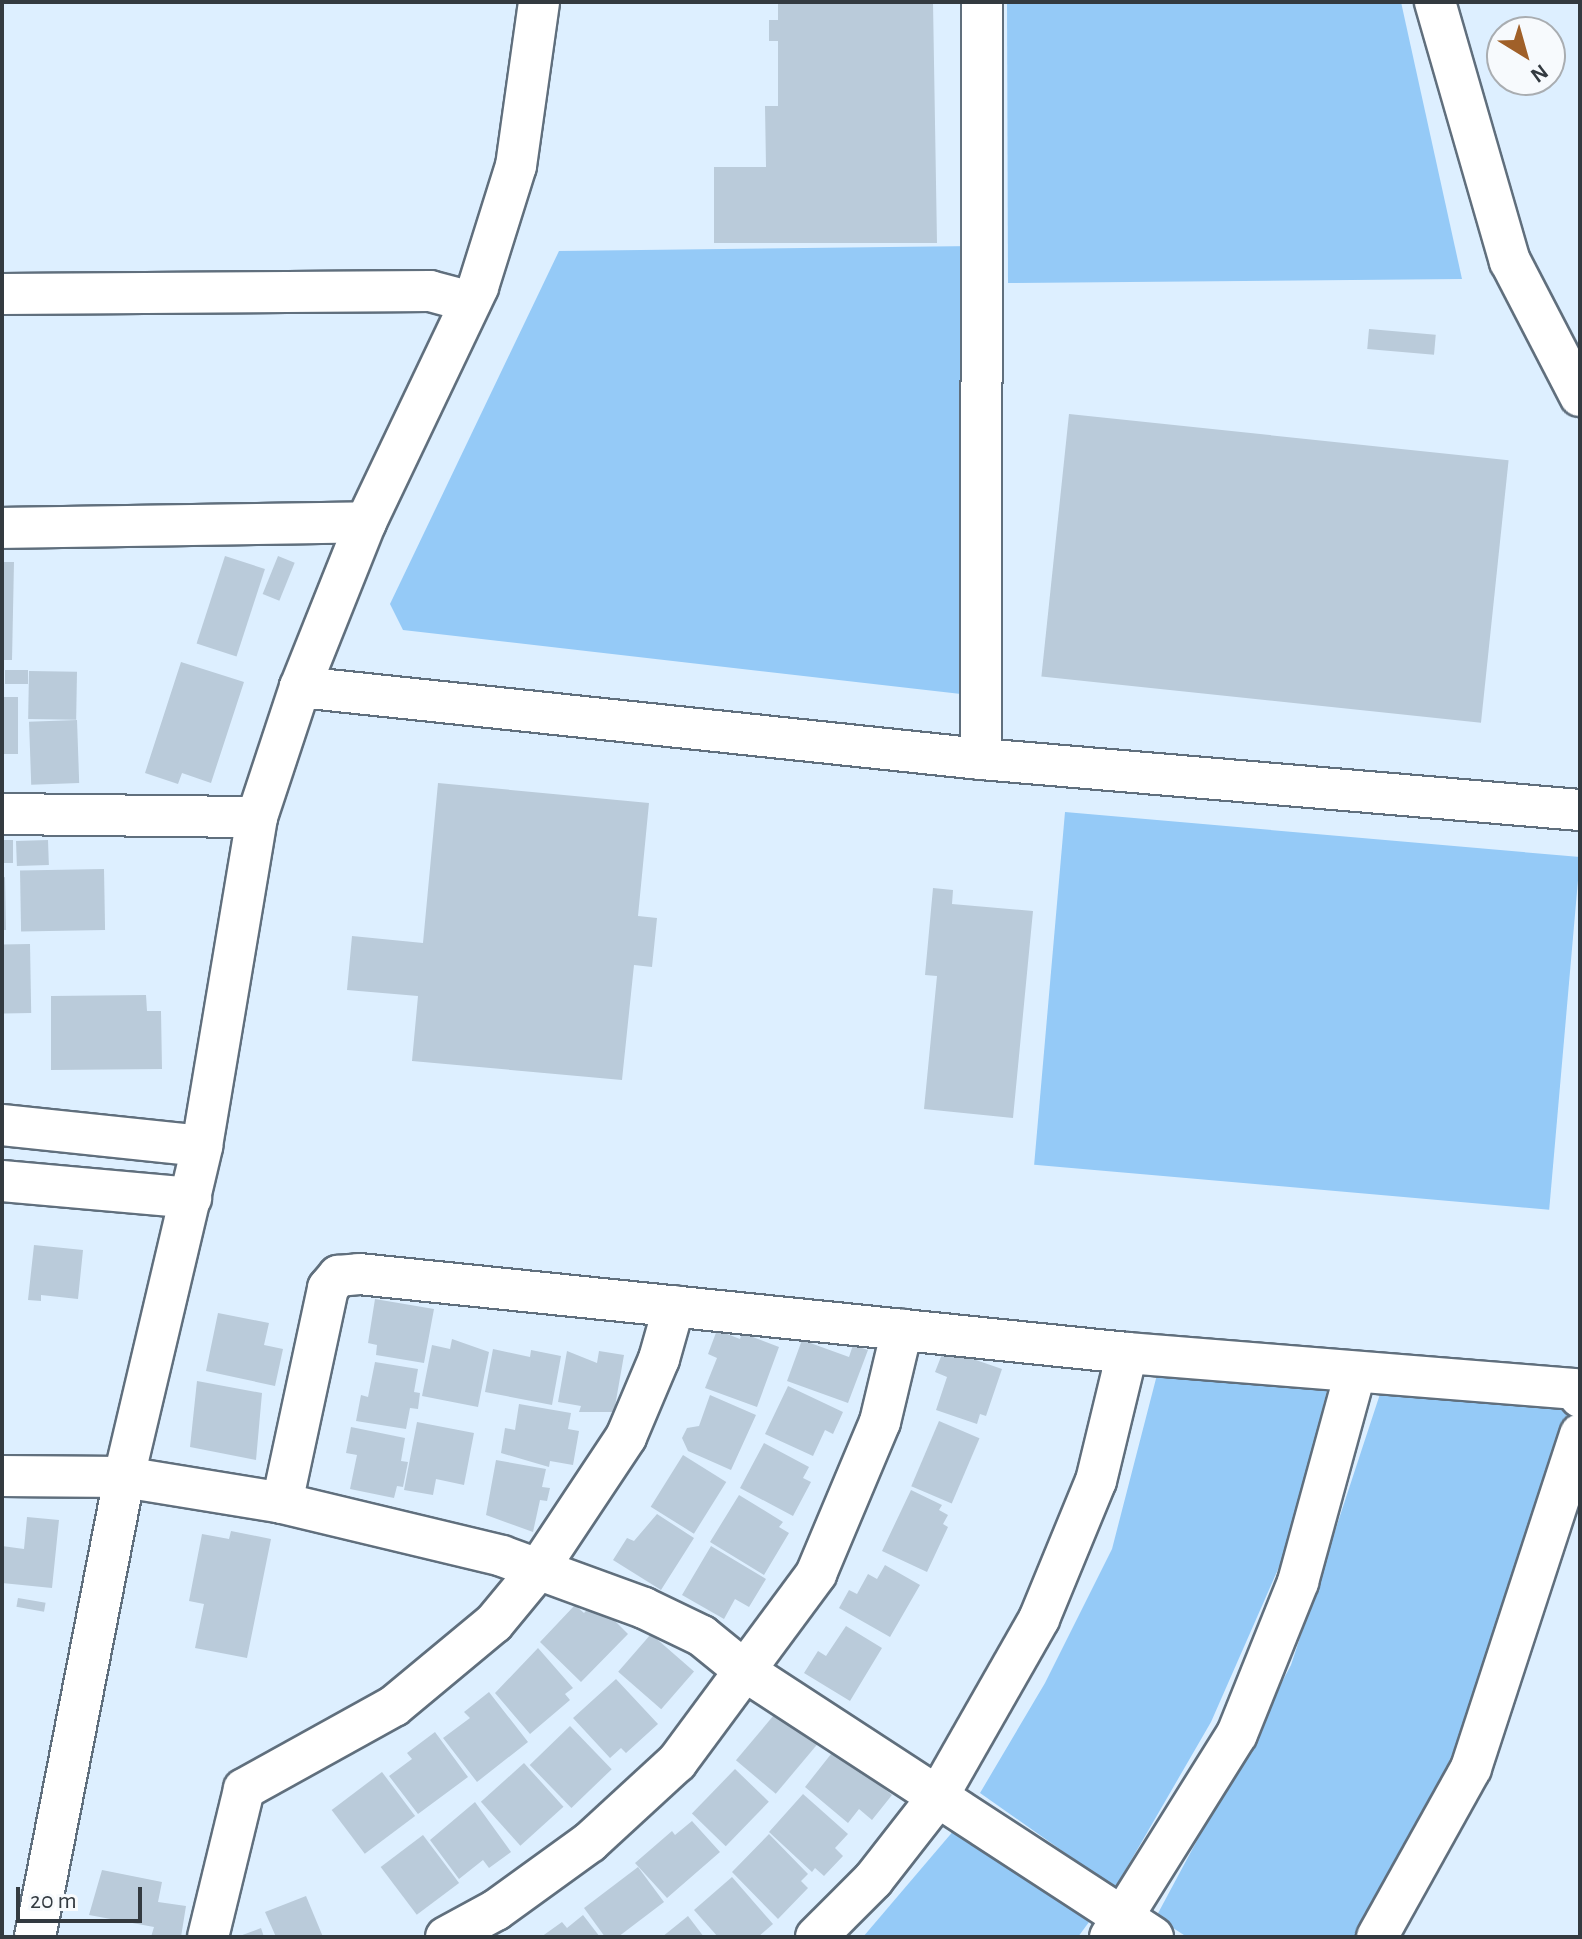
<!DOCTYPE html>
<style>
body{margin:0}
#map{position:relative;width:1582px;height:1939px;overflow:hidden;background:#ddefff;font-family:"Alegreya Sans",sans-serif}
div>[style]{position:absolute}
.green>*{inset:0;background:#95caf7;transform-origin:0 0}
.building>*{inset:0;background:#bacbda;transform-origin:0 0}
.roads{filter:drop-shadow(2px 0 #606f7d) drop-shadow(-2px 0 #606f7d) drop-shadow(0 2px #606f7d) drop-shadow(0 -2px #606f7d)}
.minor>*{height:40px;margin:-20px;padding:0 20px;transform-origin:20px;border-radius:20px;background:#fff}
span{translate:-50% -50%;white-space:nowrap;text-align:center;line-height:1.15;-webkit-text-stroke:8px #f7fafd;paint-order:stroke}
.frame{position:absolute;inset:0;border:4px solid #333a40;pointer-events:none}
.north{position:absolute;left:1486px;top:16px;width:80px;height:80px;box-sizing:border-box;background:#f7fafd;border:2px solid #a9adb1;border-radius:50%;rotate:143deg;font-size:22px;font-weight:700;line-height:32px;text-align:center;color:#333a40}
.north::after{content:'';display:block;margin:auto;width:28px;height:36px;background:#a06029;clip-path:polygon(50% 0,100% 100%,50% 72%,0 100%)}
.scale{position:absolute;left:16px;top:1887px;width:126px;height:36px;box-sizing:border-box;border:4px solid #333a40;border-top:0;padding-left:10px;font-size:24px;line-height:28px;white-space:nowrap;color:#333a40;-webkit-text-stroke:6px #f7fafd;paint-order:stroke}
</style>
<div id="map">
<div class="green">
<i style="clip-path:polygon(1007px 2px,1401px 2px,1462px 279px,1008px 283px)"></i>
<i style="clip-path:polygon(975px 246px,961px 694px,403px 630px,390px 604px,559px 251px)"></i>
<i style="left:1065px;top:812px;width:517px;height:354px;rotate:5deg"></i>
<i style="clip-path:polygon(1159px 1367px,1329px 1383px,1286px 1551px,1211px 1722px,1115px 1888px,980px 1793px,1045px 1683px,1112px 1549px)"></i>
<i style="clip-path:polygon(1380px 1394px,1569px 1407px,1531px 1567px,1402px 1873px,1354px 1937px,1187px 1937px,1156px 1917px,1291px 1665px)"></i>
<i style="clip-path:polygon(955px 1829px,1089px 1922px,1078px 1937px,863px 1937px)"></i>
</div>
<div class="building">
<i style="clip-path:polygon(778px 2px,933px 2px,937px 243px,714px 243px,714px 167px,766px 167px,765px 106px,778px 106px,778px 41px,769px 41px,769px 20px,778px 20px)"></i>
<i style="left:1369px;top:329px;width:67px;height:20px;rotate:5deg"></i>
<i style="left:1069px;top:414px;width:442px;height:264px;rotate:6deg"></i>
<i style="left:225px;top:556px;width:42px;height:92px;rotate:18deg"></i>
<i style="left:278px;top:556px;width:18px;height:41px;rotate:22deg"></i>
<i style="clip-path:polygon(2px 562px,14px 562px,12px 660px,2px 660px)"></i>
<i style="clip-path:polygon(181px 662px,244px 682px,211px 783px,182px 773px,178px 784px,145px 773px)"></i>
<i style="left:5px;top:670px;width:23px;height:14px"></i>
<i style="left:29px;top:671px;width:48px;height:48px;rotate:1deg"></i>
<i style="left:2px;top:697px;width:16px;height:57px"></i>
<i style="left:77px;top:720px;width:63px;height:48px;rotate:88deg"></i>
<i style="clip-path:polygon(438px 783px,649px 803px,638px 916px,657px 918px,652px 967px,634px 965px,622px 1080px,412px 1061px,418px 996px,347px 990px,352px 936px,423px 943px)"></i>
<i style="left:13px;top:840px;width:23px;height:11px;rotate:90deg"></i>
<i style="left:48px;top:840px;width:25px;height:32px;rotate:88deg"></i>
<i style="left:104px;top:869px;width:61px;height:84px;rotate:89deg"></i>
<i style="clip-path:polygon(5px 877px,6px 930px,2px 930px,2px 878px)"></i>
<i style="clip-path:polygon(933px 888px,953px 890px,952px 904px,1033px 911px,1013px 1118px,924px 1109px,937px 976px,925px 975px)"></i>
<i style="left:30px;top:944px;width:69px;height:28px;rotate:89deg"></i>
<i style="clip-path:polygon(146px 995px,147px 1011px,161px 1011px,162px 1069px,51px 1070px,51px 996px)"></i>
<i style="clip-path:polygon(34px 1245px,83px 1250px,78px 1299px,41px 1295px,41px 1301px,28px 1300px)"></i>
<i style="clip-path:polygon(375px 1299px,434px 1309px,424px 1363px,376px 1355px,377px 1345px,368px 1343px)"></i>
<i style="clip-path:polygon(218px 1313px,269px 1323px,264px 1345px,283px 1349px,275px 1386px,206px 1371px)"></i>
<i style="clip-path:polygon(717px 1330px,740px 1339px,742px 1333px,779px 1347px,757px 1407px,705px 1388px,717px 1358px,708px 1354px)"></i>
<i style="clip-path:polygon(452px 1339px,489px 1352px,478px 1407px,422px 1396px,432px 1345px,450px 1349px)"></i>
<i style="clip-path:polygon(802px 1340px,849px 1357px,853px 1345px,868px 1350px,848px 1403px,787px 1381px)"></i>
<i style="clip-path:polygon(493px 1349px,530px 1357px,531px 1350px,561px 1356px,552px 1405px,485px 1392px)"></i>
<i style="clip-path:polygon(944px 1349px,1002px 1369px,986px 1416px,980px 1414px,977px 1424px,936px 1410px,947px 1377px,935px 1372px)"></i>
<i style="clip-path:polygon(567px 1351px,597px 1363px,599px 1351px,624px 1355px,614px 1412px,579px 1412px,581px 1406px,558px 1402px)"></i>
<i style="clip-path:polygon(375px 1362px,418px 1369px,414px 1392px,420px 1393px,418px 1409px,410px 1408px,406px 1429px,356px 1421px,361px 1395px,368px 1397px)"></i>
<i style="clip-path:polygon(197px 1381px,262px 1393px,256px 1460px,190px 1447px)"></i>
<i style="clip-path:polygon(788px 1386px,843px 1412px,833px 1434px,825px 1430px,813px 1456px,765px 1434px)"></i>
<i style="clip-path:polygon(710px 1395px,756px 1415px,731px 1470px,688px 1451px,682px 1438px,687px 1428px,699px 1426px)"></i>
<i style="clip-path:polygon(519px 1404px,571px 1413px,568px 1429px,579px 1431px,573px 1465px,550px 1461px,549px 1467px,501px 1453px,505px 1428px,515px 1430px)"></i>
<i style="left:939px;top:1421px;width:44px;height:71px;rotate:23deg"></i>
<i style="clip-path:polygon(417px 1422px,474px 1433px,464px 1485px,436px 1479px,433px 1495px,404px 1490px)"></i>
<i style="clip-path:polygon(351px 1427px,405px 1438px,401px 1461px,408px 1462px,403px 1487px,397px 1486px,394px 1498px,350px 1489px,357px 1455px,346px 1453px)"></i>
<i style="clip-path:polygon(764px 1443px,809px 1467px,803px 1478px,811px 1482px,793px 1516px,740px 1488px)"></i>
<i style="left:683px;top:1455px;width:51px;height:61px;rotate:32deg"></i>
<i style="clip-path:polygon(496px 1460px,546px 1469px,542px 1487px,550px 1488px,547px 1501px,540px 1500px,533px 1532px,486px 1515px)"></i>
<i style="clip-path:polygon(911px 1490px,942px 1505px,939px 1510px,948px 1515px,943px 1524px,948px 1527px,927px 1572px,882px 1551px)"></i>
<i style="clip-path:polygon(739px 1495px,783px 1522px,779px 1527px,789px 1533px,764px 1575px,710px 1542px)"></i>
<i style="clip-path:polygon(657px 1514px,694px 1538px,661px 1590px,613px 1560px,627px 1538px,634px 1541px)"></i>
<i style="clip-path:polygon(27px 1517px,59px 1520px,52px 1588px,2px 1583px,2px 1546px,24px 1549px)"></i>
<i style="clip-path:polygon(231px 1531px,271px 1539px,247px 1658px,195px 1648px,204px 1604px,189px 1601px,202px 1534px,229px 1539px)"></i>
<i style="clip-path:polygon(711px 1546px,766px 1579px,749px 1607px,735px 1599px,724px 1619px,682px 1595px)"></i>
<i style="clip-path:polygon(885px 1565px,920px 1585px,890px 1637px,839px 1608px,849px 1590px,857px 1594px,868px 1574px,877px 1579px)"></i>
<i style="left:18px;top:1598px;width:28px;height:9px;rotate:10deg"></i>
<i style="clip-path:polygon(595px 1601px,628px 1634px,581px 1682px,540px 1642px,575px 1605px,584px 1613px)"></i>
<i style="clip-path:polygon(846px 1626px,882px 1648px,850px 1701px,804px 1673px,818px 1651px,826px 1656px)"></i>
<i style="left:651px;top:1634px;width:57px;height:50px;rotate:41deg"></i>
<i style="clip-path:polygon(538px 1648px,573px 1688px,565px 1694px,570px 1700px,530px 1734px,495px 1693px)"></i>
<i style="clip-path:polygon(616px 1679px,658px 1724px,626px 1753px,621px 1748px,610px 1758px,573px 1718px)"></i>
<i style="clip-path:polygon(489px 1692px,528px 1742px,477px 1782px,443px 1738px,470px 1718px,464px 1712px)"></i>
<i style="left:779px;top:1709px;width:52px;height:67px;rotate:40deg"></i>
<i style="left:570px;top:1726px;width:60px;height:56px;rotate:46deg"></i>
<i style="clip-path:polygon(435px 1732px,468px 1777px,418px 1814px,389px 1776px,412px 1759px,407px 1753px)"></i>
<i style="clip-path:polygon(835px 1749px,892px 1795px,872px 1820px,859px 1809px,848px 1823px,805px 1787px)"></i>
<i style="left:524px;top:1763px;width:59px;height:58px;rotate:48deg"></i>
<i style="left:735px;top:1769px;width:47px;height:62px;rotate:44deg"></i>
<i style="left:382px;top:1772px;width:55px;height:63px;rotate:53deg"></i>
<i style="clip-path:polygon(803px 1794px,848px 1834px,835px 1848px,843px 1856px,824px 1876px,815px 1868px,812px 1872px,769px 1832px)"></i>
<i style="clip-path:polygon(475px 1802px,511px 1852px,489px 1868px,483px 1860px,459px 1879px,430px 1840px)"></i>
<i style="clip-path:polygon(692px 1821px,720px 1852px,667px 1898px,635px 1863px,672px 1831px,675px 1835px)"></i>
<i style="clip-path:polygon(769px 1834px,808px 1874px,801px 1881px,808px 1888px,778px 1919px,732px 1872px)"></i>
<i style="left:423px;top:1835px;width:60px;height:53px;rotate:53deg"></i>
<i style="clip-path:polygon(638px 1867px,664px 1902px,618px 1937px,605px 1937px,584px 1908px)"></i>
<i style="clip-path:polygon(102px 1870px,162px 1882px,158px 1902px,186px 1906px,181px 1937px,151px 1937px,154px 1927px,89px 1915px)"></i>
<i style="clip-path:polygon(732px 1877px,773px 1924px,758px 1937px,718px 1937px,694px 1910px)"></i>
<i style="clip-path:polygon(306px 1896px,323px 1937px,276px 1937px,265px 1912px)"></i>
<i style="clip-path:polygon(583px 1915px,600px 1937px,541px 1937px,562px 1922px,567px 1928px)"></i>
<i style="clip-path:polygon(688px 1916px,704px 1937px,662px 1937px)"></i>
<i style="clip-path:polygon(261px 1928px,264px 1937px,237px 1937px)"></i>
</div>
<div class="roads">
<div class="minor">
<i style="left:1435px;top:2px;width:270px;rotate:73.9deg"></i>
<i style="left:1510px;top:261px;width:152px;rotate:62.6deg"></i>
<i style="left:2px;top:294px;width:428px;rotate:-0.4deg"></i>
<i style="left:430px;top:291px;width:42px;rotate:15deg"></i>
<i style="left:2px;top:528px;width:364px;rotate:-0.9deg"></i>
<i style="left:300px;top:687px;width:685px;rotate:6.04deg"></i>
<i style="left:981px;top:759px;width:601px;rotate:4.87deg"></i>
<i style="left:981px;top:759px;width:757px;rotate:-89.92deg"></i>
<i style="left:2px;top:814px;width:255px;rotate:0.7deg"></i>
<i style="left:2px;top:1125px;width:201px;rotate:6deg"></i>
<i style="left:2px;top:1181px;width:190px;rotate:5.1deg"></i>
<i style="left:2px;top:1476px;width:122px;rotate:0.5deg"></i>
<i style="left:124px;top:1477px;width:160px;rotate:9.3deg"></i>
<i style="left:282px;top:1503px;width:226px;rotate:13.5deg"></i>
<i style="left:502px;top:1556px;width:151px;rotate:20.1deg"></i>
<i style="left:644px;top:1608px;width:64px;rotate:25.8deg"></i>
<i style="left:702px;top:1636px;width:55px;rotate:39.1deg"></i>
<i style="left:745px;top:1671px;width:487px;rotate:33.1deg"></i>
<i style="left:282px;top:1503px;width:220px;rotate:-77.9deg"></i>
<i style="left:328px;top:1288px;width:16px;rotate:-50deg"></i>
<i style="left:338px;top:1276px;width:21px;rotate:-5deg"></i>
<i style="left:359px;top:1274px;width:772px;rotate:5.87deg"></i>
<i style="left:1127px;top:1353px;width:448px;rotate:4.6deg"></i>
<i style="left:1574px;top:1389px;width:10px;rotate:53deg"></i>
<i style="left:35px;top:1937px;width:469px;rotate:-79deg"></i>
<i style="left:124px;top:1477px;width:340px;rotate:-76.7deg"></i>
<i style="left:202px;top:1146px;width:334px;rotate:-80.5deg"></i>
<i style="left:257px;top:817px;width:137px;rotate:-71.7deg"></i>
<i style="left:300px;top:687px;width:178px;rotate:-68.2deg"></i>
<i style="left:366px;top:522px;width:260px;rotate:-64.5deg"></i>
<i style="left:478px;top:287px;width:127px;rotate:-72.6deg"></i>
<i style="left:516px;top:166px;width:166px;rotate:-82deg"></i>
<i style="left:208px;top:1937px;width:152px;rotate:-76.3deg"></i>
<i style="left:244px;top:1789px;width:171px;rotate:-29deg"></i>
<i style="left:394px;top:1706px;width:130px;rotate:-39.7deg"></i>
<i style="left:494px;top:1623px;width:67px;rotate:-50.4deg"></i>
<i style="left:537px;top:1571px;width:161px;rotate:-56.4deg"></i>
<i style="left:626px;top:1437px;width:85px;rotate:-67.1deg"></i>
<i style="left:659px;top:1359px;width:55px;rotate:-74.2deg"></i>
<i style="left:446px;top:1937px;width:57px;rotate:-28.4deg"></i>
<i style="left:496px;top:1910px;width:116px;rotate:-35.9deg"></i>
<i style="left:590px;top:1842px;width:118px;rotate:-42.6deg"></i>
<i style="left:677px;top:1762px;width:234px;rotate:-53.5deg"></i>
<i style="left:816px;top:1574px;width:165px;rotate:-67.2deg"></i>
<i style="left:880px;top:1422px;width:95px;rotate:-76.6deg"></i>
<i style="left:816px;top:1937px;width:81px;rotate:-45deg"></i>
<i style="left:873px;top:1880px;width:104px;rotate:-52deg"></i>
<i style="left:937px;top:1798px;width:206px;rotate:-60.3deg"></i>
<i style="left:1039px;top:1619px;width:149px;rotate:-67.6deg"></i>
<i style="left:1096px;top:1481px;width:132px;rotate:-76.4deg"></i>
<i style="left:1110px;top:1937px;width:239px;rotate:-58deg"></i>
<i style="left:1237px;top:1734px;width:164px;rotate:-68.1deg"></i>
<i style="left:1298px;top:1582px;width:216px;rotate:-74.7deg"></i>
<i style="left:1377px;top:1937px;width:193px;rotate:-60.9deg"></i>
<i style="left:1471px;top:1768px;width:351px;rotate:-71.9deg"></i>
</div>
</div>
<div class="frame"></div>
<div class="north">N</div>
<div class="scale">20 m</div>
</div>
